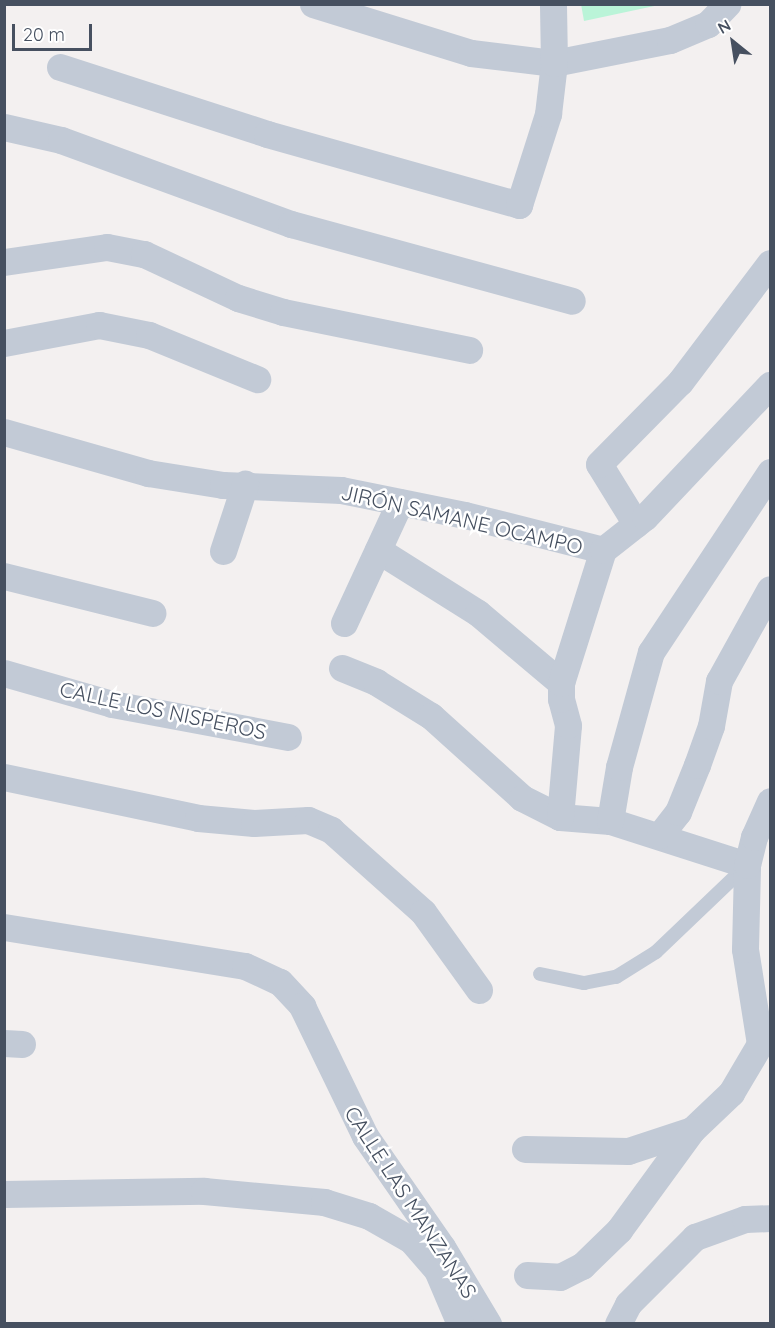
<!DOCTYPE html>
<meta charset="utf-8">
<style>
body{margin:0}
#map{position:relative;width:775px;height:1328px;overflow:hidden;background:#f3f0f0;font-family:Quicksand,sans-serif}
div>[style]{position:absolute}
.green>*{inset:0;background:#baf4d8}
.service>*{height:14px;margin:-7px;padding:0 7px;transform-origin:7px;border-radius:7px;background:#c2cad6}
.minor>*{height:27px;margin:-13.5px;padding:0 13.5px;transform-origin:13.5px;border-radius:13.5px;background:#c2cad6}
span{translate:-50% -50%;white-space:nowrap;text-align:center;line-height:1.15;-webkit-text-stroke:5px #fff;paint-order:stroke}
.street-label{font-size:21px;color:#465060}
.frame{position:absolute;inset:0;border:6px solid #465060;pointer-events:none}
.north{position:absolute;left:703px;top:12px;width:60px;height:60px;-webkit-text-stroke:4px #fff;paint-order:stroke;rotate:330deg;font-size:16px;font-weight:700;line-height:24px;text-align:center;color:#465060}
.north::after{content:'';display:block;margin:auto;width:21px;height:27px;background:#465060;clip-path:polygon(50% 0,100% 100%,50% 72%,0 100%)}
.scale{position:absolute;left:12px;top:24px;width:80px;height:27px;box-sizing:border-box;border:3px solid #465060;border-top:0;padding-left:8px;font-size:18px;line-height:21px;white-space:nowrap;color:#465060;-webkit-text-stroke:4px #fff;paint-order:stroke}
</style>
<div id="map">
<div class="green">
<i style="clip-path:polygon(581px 4px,659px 4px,659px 5px,584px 21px)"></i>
</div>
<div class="service">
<i style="left:540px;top:974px;width:45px;rotate:11.6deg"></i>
<i style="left:584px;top:983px;width:33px;rotate:-11deg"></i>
<i style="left:616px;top:977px;width:47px;rotate:-32deg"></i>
<i style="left:656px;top:952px;width:126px;rotate:-43.7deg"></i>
</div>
<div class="minor">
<i style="left:313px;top:4px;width:165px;rotate:17.2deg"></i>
<i style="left:471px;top:53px;width:84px;rotate:6.9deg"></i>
<i style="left:554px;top:63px;width:118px;rotate:-11.2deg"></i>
<i style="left:670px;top:40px;width:41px;rotate:-22.8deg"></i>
<i style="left:708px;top:24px;width:28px;rotate:-46deg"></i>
<i style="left:60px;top:67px;width:218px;rotate:17.9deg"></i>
<i style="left:267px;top:134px;width:262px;rotate:15.7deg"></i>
<i style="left:519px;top:205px;width:96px;rotate:-72.3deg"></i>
<i style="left:548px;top:114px;width:51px;rotate:-83.3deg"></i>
<i style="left:554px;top:63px;width:59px;rotate:-91deg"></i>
<i style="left:4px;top:127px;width:58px;rotate:12.8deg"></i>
<i style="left:61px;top:140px;width:245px;rotate:20.1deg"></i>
<i style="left:291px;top:224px;width:291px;rotate:15.3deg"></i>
<i style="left:4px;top:262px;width:104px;rotate:-8.3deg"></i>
<i style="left:107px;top:247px;width:38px;rotate:11deg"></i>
<i style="left:144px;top:254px;width:104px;rotate:25.1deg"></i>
<i style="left:238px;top:298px;width:47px;rotate:17.3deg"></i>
<i style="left:283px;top:312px;width:190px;rotate:11.5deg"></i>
<i style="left:4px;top:343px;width:97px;rotate:-10.7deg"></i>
<i style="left:99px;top:325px;width:51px;rotate:11.3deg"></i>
<i style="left:149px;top:335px;width:117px;rotate:22.2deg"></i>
<i style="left:4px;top:432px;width:150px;rotate:15.9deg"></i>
<i style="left:148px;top:473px;width:76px;rotate:9.1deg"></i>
<i style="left:223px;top:485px;width:118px;rotate:2.4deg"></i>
<i style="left:341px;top:490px;width:126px;rotate:11.4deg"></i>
<i style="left:465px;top:515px;width:142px;rotate:14.2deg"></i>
<i style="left:636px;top:524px;width:70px;rotate:-121.7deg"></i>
<i style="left:599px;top:464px;width:115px;rotate:-45.4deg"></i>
<i style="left:680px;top:382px;width:149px;rotate:-52.9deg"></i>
<i style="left:378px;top:550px;width:118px;rotate:32.2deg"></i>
<i style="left:478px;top:613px;width:109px;rotate:40.1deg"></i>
<i style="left:223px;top:551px;width:71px;rotate:-71.8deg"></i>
<i style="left:4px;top:576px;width:153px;rotate:14deg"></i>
<i style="left:344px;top:623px;width:133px;rotate:-65.2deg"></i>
<i style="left:342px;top:668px;width:37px;rotate:22deg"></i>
<i style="left:376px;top:682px;width:65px;rotate:31.7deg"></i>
<i style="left:431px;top:716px;width:122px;rotate:42deg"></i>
<i style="left:522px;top:798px;width:42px;rotate:26.6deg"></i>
<i style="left:560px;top:817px;width:50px;rotate:4.6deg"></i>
<i style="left:610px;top:821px;width:144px;rotate:17.8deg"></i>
<i style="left:4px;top:673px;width:112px;rotate:16deg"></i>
<i style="left:112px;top:704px;width:179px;rotate:10.6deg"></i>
<i style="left:4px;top:777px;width:198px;rotate:11.9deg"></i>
<i style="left:198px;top:818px;width:56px;rotate:5.1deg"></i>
<i style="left:254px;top:823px;width:54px;rotate:-3.2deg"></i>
<i style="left:308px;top:820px;width:25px;rotate:23deg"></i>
<i style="left:331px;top:830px;width:123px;rotate:41.7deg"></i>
<i style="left:423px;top:912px;width:96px;rotate:54.3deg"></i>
<i style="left:560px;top:817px;width:92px;rotate:-85deg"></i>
<i style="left:568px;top:725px;width:27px;rotate:-105deg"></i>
<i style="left:561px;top:699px;width:16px;rotate:-90deg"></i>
<i style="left:561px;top:683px;width:139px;rotate:-72.5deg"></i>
<i style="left:603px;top:550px;width:53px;rotate:-38.2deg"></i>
<i style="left:645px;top:517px;width:182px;rotate:-46.6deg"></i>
<i style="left:610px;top:821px;width:55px;rotate:-80.5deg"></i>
<i style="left:619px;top:767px;width:119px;rotate:-74.5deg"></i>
<i style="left:651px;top:652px;width:216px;rotate:-56.5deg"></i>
<i style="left:660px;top:835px;width:29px;rotate:-52deg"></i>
<i style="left:678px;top:812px;width:51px;rotate:-68deg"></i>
<i style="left:697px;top:765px;width:41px;rotate:-70.3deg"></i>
<i style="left:711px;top:726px;width:46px;rotate:-79.9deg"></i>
<i style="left:719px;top:681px;width:105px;rotate:-61deg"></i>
<i style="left:4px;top:927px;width:244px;rotate:9.2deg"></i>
<i style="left:245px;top:966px;width:38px;rotate:25deg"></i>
<i style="left:280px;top:982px;width:33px;rotate:47deg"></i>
<i style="left:302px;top:1006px;width:144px;rotate:64.1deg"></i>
<i style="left:365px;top:1136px;width:135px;rotate:55.3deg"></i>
<i style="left:442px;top:1247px;width:90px;rotate:59.1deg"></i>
<i style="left:4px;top:1043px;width:18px;rotate:3deg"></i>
<i style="left:525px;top:1149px;width:103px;rotate:1.1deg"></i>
<i style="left:628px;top:1151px;width:67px;rotate:-18.2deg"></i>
<i style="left:692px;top:1130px;width:54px;rotate:-43.5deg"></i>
<i style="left:731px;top:1093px;width:57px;rotate:-59.4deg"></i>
<i style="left:760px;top:1044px;width:96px;rotate:-99deg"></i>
<i style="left:745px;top:949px;width:84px;rotate:-88.6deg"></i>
<i style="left:747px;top:865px;width:29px;rotate:-76deg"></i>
<i style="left:754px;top:837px;width:39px;rotate:-66deg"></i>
<i style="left:4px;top:1194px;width:200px;rotate:-0.9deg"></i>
<i style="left:204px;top:1191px;width:121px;rotate:5.2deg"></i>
<i style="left:324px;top:1202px;width:47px;rotate:17.3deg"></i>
<i style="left:369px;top:1216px;width:48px;rotate:29.7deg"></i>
<i style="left:411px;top:1240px;width:40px;rotate:49deg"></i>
<i style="left:437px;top:1270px;width:59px;rotate:66.9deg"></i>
<i style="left:527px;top:1275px;width:33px;rotate:3deg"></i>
<i style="left:560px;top:1277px;width:25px;rotate:-27deg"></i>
<i style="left:582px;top:1266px;width:52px;rotate:-44.2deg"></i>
<i style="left:619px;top:1230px;width:124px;rotate:-53.9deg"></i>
<i style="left:618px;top:1324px;width:22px;rotate:-63deg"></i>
<i style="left:628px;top:1304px;width:95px;rotate:-45deg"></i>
<i style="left:695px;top:1237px;width:53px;rotate:-19.8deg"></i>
<i style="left:745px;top:1219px;width:25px;rotate:-2deg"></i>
</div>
<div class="street-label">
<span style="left:462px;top:519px;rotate:13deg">JIRÓN SAMANE OCAMPO</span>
<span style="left:163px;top:710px;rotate:12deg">CALLE LOS NISPEROS</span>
<span style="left:411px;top:1202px;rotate:57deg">CALLE LAS MANZANAS</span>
</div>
<div class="frame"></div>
<div class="north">N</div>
<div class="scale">20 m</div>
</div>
